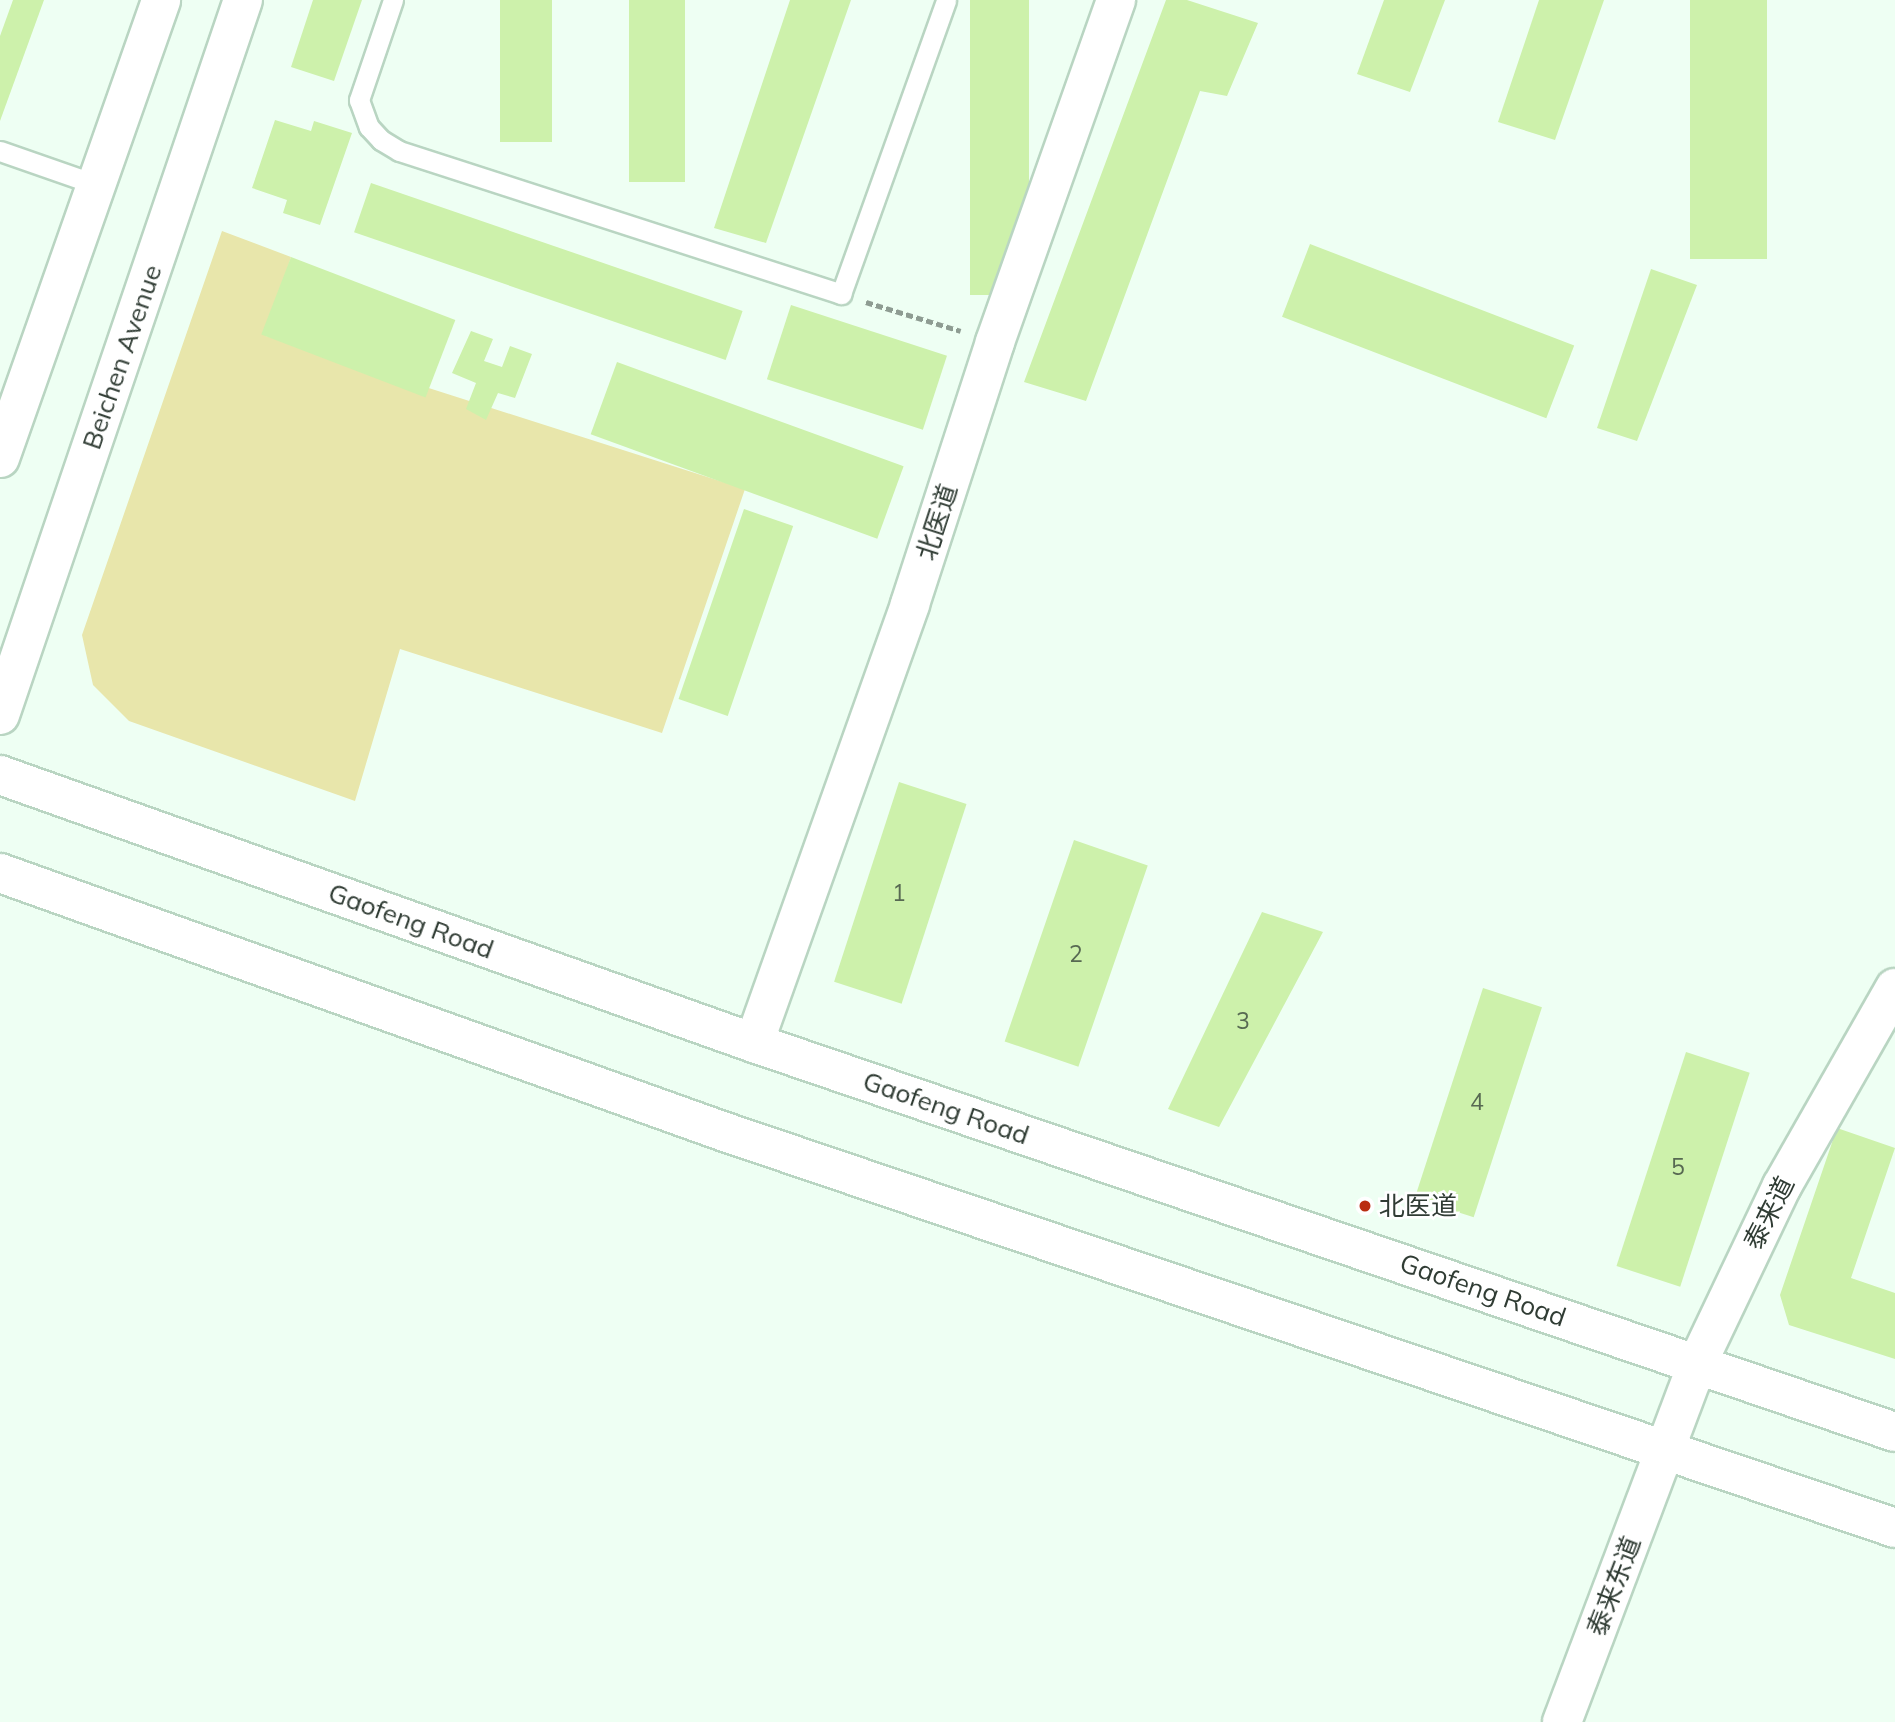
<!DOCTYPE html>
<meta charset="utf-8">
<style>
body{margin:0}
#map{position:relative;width:1895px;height:1722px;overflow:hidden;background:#eefff3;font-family:Mulish,"Noto Sans SC",sans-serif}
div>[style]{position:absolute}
.green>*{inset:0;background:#e8e6ab}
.building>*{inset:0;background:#cdf1ab;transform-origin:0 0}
.path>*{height:4.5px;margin-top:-2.25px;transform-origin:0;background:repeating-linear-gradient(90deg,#8e9c92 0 7px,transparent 0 10.5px)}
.roads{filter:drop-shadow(2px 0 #b9d5c2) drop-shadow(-2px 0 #b9d5c2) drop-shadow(0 2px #b9d5c2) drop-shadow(0 -2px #b9d5c2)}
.lane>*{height:19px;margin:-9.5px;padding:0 9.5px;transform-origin:9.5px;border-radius:9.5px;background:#fff}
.secondary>*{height:38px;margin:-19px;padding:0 19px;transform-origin:19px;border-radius:19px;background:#fff}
.primary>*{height:38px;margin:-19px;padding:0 19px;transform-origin:19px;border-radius:19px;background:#fff}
.dots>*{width:19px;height:19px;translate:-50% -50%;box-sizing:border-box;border:4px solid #fff;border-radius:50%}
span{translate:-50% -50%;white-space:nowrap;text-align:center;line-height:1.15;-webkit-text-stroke:5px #fff;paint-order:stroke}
.number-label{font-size:23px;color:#576952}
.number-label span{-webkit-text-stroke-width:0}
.street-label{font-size:26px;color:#303c34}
.poi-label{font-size:26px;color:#303c34}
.left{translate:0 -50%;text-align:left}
</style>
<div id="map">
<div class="green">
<i style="clip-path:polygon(222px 231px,291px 257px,266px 336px,745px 489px,662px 733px,400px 649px,355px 801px,129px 721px,93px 685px,82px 635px)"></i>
</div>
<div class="building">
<i style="clip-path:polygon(13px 0,44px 0,0 121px,0 36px)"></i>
<i style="clip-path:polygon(313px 0,362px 0,334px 81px,291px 67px)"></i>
<i style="left:500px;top:0;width:52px;height:142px"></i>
<i style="left:629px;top:0;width:56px;height:182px"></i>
<i style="clip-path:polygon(790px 0,851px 0,766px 243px,714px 228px)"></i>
<i style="left:970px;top:0;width:59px;height:295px"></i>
<i style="clip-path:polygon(1166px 0,1187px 0,1258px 23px,1227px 96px,1200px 91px,1086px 401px,1024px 382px)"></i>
<i style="clip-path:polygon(1384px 0,1445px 0,1410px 92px,1357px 74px)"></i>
<i style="clip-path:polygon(1539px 0,1604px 0,1555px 140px,1498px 122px)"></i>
<i style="left:1690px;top:0;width:77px;height:259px"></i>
<i style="clip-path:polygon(275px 120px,311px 131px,314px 121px,352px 133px,320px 225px,283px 213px,287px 200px,252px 188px)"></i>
<i style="left:371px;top:183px;width:393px;height:52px;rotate:19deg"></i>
<i style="left:1310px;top:244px;width:283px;height:78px;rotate:21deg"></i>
<i style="left:291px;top:257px;width:176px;height:83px;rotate:21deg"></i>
<i style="clip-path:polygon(1651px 269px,1697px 285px,1637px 441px,1597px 428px)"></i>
<i style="left:791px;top:305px;width:164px;height:78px;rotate:18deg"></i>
<i style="clip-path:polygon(471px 331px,493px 339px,484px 361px,502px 367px,510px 346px,532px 354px,515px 398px,498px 393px,486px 420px,466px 409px,476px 383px,452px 373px)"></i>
<i style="left:617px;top:362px;width:305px;height:77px;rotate:20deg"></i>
<i style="left:744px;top:509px;width:52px;height:201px;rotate:19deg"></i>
<i style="left:899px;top:782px;width:71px;height:210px;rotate:18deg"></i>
<i style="left:1074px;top:840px;width:78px;height:213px;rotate:19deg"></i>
<i style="clip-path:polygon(1262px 912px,1323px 932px,1219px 1127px,1168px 1109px)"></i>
<i style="left:1483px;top:988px;width:62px;height:221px;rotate:18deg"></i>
<i style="left:1686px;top:1052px;width:67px;height:225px;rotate:18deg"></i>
<i style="clip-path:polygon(1837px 1128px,1895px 1148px,1851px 1278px,1895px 1293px,1895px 1359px,1789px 1325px,1780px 1295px)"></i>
</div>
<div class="path">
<i style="left:866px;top:302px;width:99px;rotate:17deg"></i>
</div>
<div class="roads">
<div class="lane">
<i style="left:393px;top:0;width:106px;rotate:108.8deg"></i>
<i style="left:359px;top:100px;width:29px;rotate:70deg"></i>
<i style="left:369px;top:127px;width:18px;rotate:47deg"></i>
<i style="left:381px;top:140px;width:21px;rotate:31deg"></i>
<i style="left:399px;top:151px;width:465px;rotate:17.9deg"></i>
<i style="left:841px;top:294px;width:312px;rotate:-70.3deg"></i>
<i style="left:0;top:151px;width:101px;rotate:19.2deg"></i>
</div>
<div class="secondary">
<i style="left:0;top:775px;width:800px;rotate:19.57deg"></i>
<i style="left:754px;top:1043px;width:1205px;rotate:18.83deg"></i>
<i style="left:0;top:873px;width:770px;rotate:19.66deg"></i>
<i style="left:725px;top:1132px;width:1235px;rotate:18.7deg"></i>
<i style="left:754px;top:1043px;width:466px;rotate:-70.4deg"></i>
<i style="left:910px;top:604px;width:275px;rotate:-72deg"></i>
<i style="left:995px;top:342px;width:363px;rotate:-70.5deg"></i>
<i style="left:1562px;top:1722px;width:383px;rotate:-69.3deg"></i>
<i style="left:1697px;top:1364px;width:197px;rotate:-64.5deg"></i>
<i style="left:1782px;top:1186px;width:228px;rotate:-60.3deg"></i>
</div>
<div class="primary">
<i style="left:0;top:458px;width:485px;rotate:-70.6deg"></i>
<i style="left:0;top:715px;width:755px;rotate:-71.23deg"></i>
</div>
</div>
<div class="dots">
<i style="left:1365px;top:1206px;background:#b92e11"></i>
</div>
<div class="number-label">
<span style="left:899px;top:893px">1</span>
<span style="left:1076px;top:954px">2</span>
<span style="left:1243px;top:1021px">3</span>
<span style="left:1477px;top:1102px">4</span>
<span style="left:1678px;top:1167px">5</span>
</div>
<div class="street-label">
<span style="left:122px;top:357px;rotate:-71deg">Beichen Avenue</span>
<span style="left:937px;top:522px;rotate:-72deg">北医道</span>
<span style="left:411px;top:921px;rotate:20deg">Gaofeng Road</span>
<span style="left:946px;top:1108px;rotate:19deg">Gaofeng Road</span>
<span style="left:1769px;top:1213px;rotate:-63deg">泰来道</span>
<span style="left:1483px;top:1290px;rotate:19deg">Gaofeng Road</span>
<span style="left:1614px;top:1586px;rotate:-69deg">泰来东道</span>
</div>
<div class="poi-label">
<span class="left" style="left:1379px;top:1206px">北医道</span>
</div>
</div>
